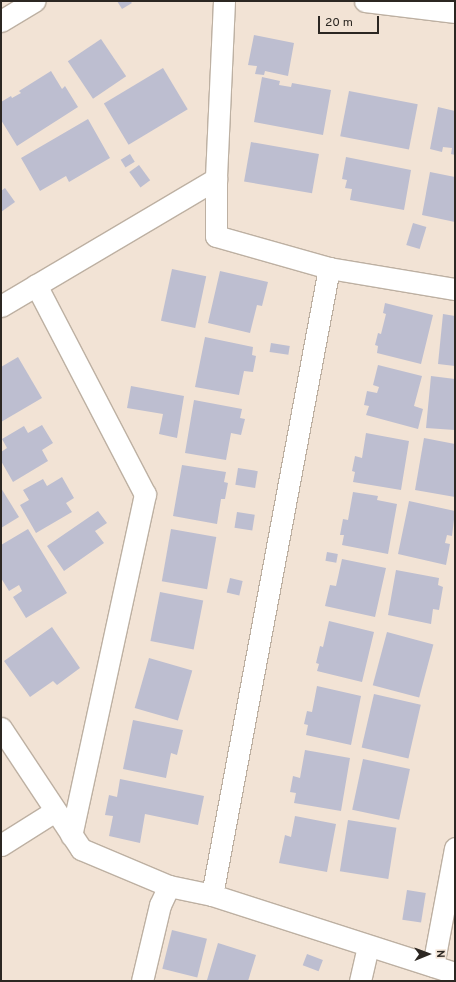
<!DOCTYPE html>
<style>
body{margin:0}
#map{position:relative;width:456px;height:982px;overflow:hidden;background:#f2e3d5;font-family:Overpass,sans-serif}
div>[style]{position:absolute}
.building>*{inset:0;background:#bdbed0;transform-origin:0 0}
.roads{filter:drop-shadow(1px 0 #bdb0a2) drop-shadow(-1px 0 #bdb0a2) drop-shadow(0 1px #bdb0a2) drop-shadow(0 -1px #bdb0a2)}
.street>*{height:21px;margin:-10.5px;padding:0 10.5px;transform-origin:10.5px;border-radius:10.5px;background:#fff}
span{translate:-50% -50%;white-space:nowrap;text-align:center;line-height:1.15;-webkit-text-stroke:3.5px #f2e3d5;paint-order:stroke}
.frame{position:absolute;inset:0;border:2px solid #2c2722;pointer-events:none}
.north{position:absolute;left:408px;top:934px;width:40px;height:40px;-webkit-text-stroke:3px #f2e3d5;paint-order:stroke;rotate:89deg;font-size:11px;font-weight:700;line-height:16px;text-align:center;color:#2c2722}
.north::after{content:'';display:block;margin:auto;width:14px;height:18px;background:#2c2722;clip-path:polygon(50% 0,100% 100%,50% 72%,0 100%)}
.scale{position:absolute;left:318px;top:16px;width:61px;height:18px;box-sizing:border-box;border:2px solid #2c2722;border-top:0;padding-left:5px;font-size:12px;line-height:14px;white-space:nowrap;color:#2c2722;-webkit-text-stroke:3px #f2e3d5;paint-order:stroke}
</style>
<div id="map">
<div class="building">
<i style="clip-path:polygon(117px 1px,130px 1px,132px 3px,122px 9px)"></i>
<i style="clip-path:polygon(254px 35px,294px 43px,288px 76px,265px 71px,264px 75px,255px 74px,257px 66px,248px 65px)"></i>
<i style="left:101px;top:39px;width:45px;height:40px;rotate:56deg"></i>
<i style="left:163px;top:68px;width:48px;height:69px;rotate:59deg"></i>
<i style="clip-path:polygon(51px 71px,62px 89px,65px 86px,78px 107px,17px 146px,1px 120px,1px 102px,11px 96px,12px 98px,21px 93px,19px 91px)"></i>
<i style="clip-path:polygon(262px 77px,280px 81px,279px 85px,291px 87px,292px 83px,331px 90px,323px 135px,254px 122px)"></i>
<i style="left:349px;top:91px;width:70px;height:46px;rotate:11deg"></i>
<i style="clip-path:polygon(438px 107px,455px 111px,455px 155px,451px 154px,452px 148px,443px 147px,442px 152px,430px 149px)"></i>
<i style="clip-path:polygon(88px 119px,110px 158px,69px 182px,66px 176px,40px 191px,21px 158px)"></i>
<i style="left:251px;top:142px;width:69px;height:40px;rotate:10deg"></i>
<i style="left:130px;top:154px;width:9px;height:11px;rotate:58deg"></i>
<i style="clip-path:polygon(346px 157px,411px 170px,404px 210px,350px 200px,352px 189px,345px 188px,347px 180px,342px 179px)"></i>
<i style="left:139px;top:165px;width:19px;height:12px;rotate:54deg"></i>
<i style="clip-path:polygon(430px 172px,455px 177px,455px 222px,422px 215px)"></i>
<i style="clip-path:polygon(5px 188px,15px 202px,1px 212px,1px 191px)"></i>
<i style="left:413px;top:223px;width:14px;height:23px;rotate:17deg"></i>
<i style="left:172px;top:269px;width:35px;height:53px;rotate:12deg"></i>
<i style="clip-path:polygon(220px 271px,268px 282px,262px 306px,257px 305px,250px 333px,208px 323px)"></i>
<i style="clip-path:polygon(385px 303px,433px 315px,421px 364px,377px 353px,378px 346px,375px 345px,378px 333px,381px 334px,386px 314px,383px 313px)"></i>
<i style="clip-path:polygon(443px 314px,455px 316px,455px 366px,438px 364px)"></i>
<i style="clip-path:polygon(205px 337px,253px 347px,252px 355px,256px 356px,253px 372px,244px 371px,239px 395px,195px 387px)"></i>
<i style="left:271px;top:343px;width:19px;height:9px;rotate:9deg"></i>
<i style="clip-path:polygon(18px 357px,42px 398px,1px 422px,1px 367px)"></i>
<i style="clip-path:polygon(378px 365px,422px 376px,414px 406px,423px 409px,418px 429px,366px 415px,369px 406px,364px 405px,367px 391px,377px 393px,379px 387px,373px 385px)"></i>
<i style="clip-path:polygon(431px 376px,455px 379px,455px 430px,426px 428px)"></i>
<i style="clip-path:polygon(131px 386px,184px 396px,177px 438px,159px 434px,163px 414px,127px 408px)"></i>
<i style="clip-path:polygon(194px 400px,242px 409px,240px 418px,245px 419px,241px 435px,231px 433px,226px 460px,185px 453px)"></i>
<i style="clip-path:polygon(42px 425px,53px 443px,42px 450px,48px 461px,13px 482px,1px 461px,1px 452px,7px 448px,2px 439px,24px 426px,28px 433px)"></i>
<i style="clip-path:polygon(366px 433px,409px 441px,401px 490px,353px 482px,355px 472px,352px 471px,355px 456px,362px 458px)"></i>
<i style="clip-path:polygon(424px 438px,455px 444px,455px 497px,415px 490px)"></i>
<i style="clip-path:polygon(182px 465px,226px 472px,224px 482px,228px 483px,225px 499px,221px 499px,217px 524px,173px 516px)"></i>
<i style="left:238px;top:468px;width:20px;height:17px;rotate:9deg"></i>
<i style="clip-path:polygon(62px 477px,74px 498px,66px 503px,72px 512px,36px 533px,20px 505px,29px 500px,23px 490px,43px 479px,47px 486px)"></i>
<i style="clip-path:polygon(1px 488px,19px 517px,1px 528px)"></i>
<i style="clip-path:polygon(353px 492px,378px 496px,377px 500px,397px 504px,388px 554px,342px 545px,344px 535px,340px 535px,343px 519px,348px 520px)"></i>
<i style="clip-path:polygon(409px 501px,455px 511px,452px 536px,447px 535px,445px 543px,450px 544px,446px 565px,398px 554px)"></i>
<i style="clip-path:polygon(98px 511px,107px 523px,95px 531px,104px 543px,64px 571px,47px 546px)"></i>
<i style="left:237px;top:512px;width:18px;height:16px;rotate:9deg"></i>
<i style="clip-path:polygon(28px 529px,67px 593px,26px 618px,13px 597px,22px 591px,19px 585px,9px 591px,1px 578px,1px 545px)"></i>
<i style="left:171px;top:529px;width:46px;height:53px;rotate:10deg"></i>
<i style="left:327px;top:552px;width:11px;height:9px;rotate:10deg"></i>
<i style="clip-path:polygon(342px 559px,386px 568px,375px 617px,325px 606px,330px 585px,336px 586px)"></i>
<i style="clip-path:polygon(396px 570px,439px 578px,438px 585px,443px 587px,439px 610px,433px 609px,431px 624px,388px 615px)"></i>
<i style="left:230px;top:578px;width:13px;height:15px;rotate:13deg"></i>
<i style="left:160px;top:592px;width:44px;height:50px;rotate:11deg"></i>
<i style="clip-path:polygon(329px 621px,374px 632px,362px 682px,317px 671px,319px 664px,316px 663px,320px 646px,323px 647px)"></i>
<i style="clip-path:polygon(52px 627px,80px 668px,57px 685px,53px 681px,30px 697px,4px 661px)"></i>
<i style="left:387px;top:632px;width:48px;height:55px;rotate:15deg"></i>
<i style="left:149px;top:658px;width:45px;height:52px;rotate:16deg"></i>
<i style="clip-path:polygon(317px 686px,361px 696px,351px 745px,306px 735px,308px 725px,304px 724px,307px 711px,312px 712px)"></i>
<i style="left:374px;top:694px;width:48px;height:55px;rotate:13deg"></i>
<i style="clip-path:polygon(133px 720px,183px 730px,177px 755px,171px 753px,166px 778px,123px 769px)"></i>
<i style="clip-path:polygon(305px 750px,350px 758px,341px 811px,294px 803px,296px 793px,290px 792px,293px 776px,300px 778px)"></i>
<i style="left:363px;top:759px;width:48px;height:52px;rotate:12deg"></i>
<i style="clip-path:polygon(120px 779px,204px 796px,198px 825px,145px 814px,140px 843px,109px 836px,113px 816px,105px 815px,109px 795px,117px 797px)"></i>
<i style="clip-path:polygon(295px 816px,336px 824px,327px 872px,279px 863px,285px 835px,291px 837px)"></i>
<i style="left:348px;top:820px;width:49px;height:52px;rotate:9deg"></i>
<i style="left:407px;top:890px;width:19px;height:30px;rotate:9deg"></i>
<i style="left:172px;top:930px;width:36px;height:40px;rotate:14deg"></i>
<i style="clip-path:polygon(218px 943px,256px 955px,248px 981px,207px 980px)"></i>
<i style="left:307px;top:954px;width:17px;height:12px;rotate:21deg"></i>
</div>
<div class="roads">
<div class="street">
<i style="left:224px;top:1px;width:178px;rotate:92.6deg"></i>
<i style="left:216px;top:179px;width:57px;rotate:90deg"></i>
<i style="left:216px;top:236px;width:117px;rotate:15.8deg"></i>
<i style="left:329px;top:268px;width:128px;rotate:9.5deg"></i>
<i style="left:365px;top:1px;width:91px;rotate:7deg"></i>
<i style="left:1px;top:21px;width:39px;rotate:-31deg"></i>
<i style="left:36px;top:285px;width:236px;rotate:62.5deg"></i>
<i style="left:145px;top:494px;width:349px;rotate:102.2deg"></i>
<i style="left:1px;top:306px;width:250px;rotate:-30.6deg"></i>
<i style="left:1px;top:728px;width:145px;rotate:56.5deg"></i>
<i style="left:81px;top:849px;width:95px;rotate:22.8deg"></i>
<i style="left:169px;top:886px;width:44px;rotate:11.8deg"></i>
<i style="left:212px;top:895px;width:255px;rotate:17.8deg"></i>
<i style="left:1px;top:845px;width:64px;rotate:-32.2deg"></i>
<i style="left:212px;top:895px;width:638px;rotate:-79.43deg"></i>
<i style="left:433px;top:966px;width:120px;rotate:-79.4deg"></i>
<i style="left:142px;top:981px;width:78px;rotate:-76.7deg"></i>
<i style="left:160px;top:905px;width:21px;rotate:-65deg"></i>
<i style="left:360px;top:981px;width:35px;rotate:-77deg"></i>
</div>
</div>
<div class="frame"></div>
<div class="north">N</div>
<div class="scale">20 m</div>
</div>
